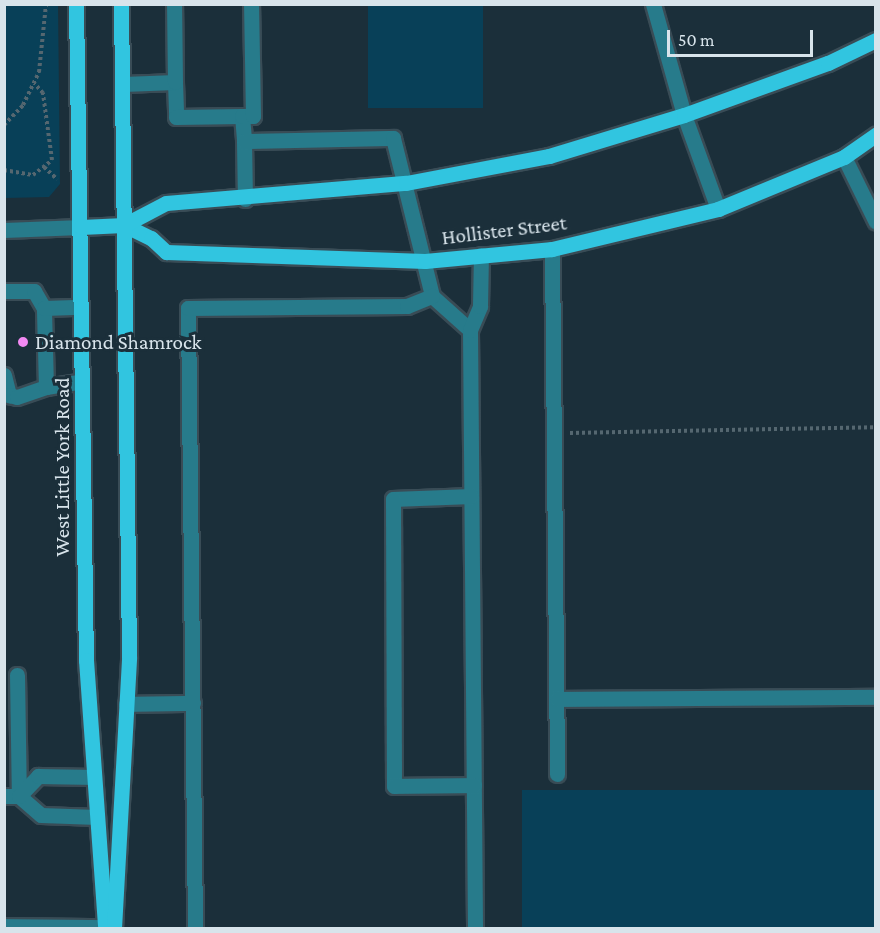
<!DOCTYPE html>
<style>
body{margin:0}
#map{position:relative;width:880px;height:933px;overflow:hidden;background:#1b2f3a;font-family:"Crimson Pro",serif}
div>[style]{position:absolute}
.green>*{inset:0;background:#084058;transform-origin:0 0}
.path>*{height:4px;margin-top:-2px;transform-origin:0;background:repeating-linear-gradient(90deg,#556770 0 3px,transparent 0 6px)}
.roads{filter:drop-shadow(2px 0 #394c56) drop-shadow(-2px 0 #394c56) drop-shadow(0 2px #394c56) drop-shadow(0 -2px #394c56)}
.minor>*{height:15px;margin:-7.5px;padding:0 7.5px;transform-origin:7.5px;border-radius:7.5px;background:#277b8b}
.major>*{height:15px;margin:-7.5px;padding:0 7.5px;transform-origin:7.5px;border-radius:7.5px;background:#31c5e0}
.dots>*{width:16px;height:16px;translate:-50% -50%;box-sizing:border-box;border:3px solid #1b2f3a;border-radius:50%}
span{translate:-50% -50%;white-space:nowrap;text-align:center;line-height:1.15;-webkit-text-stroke:6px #1b2f3a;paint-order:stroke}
.street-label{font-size:21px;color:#d8e4eb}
.poi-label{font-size:21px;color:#d8e4eb}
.left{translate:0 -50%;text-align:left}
.frame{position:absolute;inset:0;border:6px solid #d8e4eb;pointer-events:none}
.scale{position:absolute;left:667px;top:30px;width:146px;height:27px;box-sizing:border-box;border:3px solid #d8e4eb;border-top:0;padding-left:8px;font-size:18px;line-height:21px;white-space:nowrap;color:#d8e4eb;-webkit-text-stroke:4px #1b2f3a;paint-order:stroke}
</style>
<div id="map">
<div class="green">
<i style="clip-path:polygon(4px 5px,58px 5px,60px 184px,49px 197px,5px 198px)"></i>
<i style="left:368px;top:5px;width:115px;height:103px"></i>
<i style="left:875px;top:790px;width:138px;height:353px;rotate:90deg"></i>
</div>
<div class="path">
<i style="left:4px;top:125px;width:28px;rotate:-46deg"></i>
<i style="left:23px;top:105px;width:37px;rotate:-64deg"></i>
<i style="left:39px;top:72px;width:68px;rotate:-84.1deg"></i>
<i style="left:44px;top:167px;width:18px;rotate:43deg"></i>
<i style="left:4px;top:170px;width:29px;rotate:10deg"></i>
<i style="left:33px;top:175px;width:24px;rotate:-38deg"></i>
<i style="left:52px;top:160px;width:68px;rotate:-97.7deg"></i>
<i style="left:43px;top:93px;width:13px;rotate:-132deg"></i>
<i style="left:570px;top:433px;width:306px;rotate:-1.1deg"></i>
</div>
<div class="roads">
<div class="minor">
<i style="left:653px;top:4px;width:115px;rotate:74.4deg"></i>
<i style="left:684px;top:115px;width:100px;rotate:70.1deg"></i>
<i style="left:175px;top:82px;width:35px;rotate:88deg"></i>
<i style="left:176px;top:117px;width:66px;rotate:-0.9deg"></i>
<i style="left:242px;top:116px;width:25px;rotate:85deg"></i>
<i style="left:123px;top:84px;width:52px;rotate:-2.2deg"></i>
<i style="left:175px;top:82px;width:78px;rotate:-90.7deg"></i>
<i style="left:242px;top:116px;width:11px"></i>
<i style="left:253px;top:116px;width:112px;rotate:-91deg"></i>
<i style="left:844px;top:157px;width:72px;rotate:63.8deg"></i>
<i style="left:245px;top:199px;width:58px;rotate:-91deg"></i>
<i style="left:244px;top:141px;width:149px;rotate:-1.2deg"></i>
<i style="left:393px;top:138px;width:163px;rotate:76.1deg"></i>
<i style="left:432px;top:296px;width:51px;rotate:41.8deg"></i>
<i style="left:470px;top:330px;width:598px;rotate:89.52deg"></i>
<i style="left:4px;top:230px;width:77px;rotate:-2.2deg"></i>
<i style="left:552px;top:249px;width:525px;rotate:89.45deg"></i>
<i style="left:4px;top:291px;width:30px"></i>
<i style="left:34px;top:291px;width:20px;rotate:60deg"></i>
<i style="left:470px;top:330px;width:26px;rotate:-67deg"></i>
<i style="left:480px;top:306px;width:51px;rotate:-88.9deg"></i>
<i style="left:4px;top:375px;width:21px;rotate:76deg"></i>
<i style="left:9px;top:395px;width:8px;rotate:14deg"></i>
<i style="left:17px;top:397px;width:31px;rotate:-19deg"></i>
<i style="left:46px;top:387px;width:36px;rotate:-9deg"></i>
<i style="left:46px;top:387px;width:79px;rotate:-91.5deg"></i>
<i style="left:44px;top:308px;width:37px;rotate:-2deg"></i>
<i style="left:471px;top:496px;width:78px;rotate:177.8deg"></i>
<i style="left:393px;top:499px;width:287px;rotate:89.8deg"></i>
<i style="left:394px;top:786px;width:80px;rotate:-0.7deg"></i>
<i style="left:17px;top:675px;width:121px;rotate:89.1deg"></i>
<i style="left:557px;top:699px;width:319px;rotate:-0.4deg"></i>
<i style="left:126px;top:704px;width:67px;rotate:-0.9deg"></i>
<i style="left:4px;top:796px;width:15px"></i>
<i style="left:19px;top:796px;width:29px;rotate:41deg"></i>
<i style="left:41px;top:815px;width:56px;rotate:2deg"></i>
<i style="left:19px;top:796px;width:28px;rotate:-46deg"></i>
<i style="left:38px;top:776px;width:56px;rotate:1deg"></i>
<i style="left:4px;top:926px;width:101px;rotate:0.6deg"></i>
<i style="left:195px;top:928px;width:620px;rotate:-90.65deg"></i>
<i style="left:188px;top:308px;width:219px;rotate:-0.5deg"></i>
<i style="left:407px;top:306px;width:27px;rotate:-22deg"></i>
</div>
<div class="major">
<i style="left:76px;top:4px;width:656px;rotate:89.13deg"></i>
<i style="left:86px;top:660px;width:269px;rotate:85.9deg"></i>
<i style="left:124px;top:225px;width:30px;rotate:26deg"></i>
<i style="left:151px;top:238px;width:21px;rotate:43deg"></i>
<i style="left:166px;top:252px;width:259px;rotate:2deg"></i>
<i style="left:425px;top:261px;width:128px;rotate:-5.4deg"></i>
<i style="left:552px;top:249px;width:171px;rotate:-13.5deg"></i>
<i style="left:718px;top:209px;width:136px;rotate:-22.4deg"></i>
<i style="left:844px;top:157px;width:39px;rotate:-35deg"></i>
<i style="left:81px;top:227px;width:43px;rotate:-2.7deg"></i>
<i style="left:124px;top:225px;width:47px;rotate:-27.6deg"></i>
<i style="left:166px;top:203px;width:241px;rotate:-4.8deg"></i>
<i style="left:406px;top:183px;width:146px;rotate:-10.7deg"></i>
<i style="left:549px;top:156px;width:141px;rotate:-16.9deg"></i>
<i style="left:684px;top:115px;width:153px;rotate:-19.9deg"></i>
<i style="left:828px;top:63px;width:53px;rotate:-25.6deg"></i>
<i style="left:114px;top:928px;width:271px;rotate:-86.8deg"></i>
<i style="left:129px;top:657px;width:653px;rotate:-90.7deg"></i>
</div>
</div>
<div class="dots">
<i style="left:23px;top:342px;background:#f28af3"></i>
</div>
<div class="street-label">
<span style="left:504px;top:230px;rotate:-7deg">Hollister Street</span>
<span style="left:62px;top:467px;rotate:-90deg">West Little York Road</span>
</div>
<div class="poi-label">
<span class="left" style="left:35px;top:342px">Diamond Shamrock</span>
</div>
<div class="frame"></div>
<div class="scale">50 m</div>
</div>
